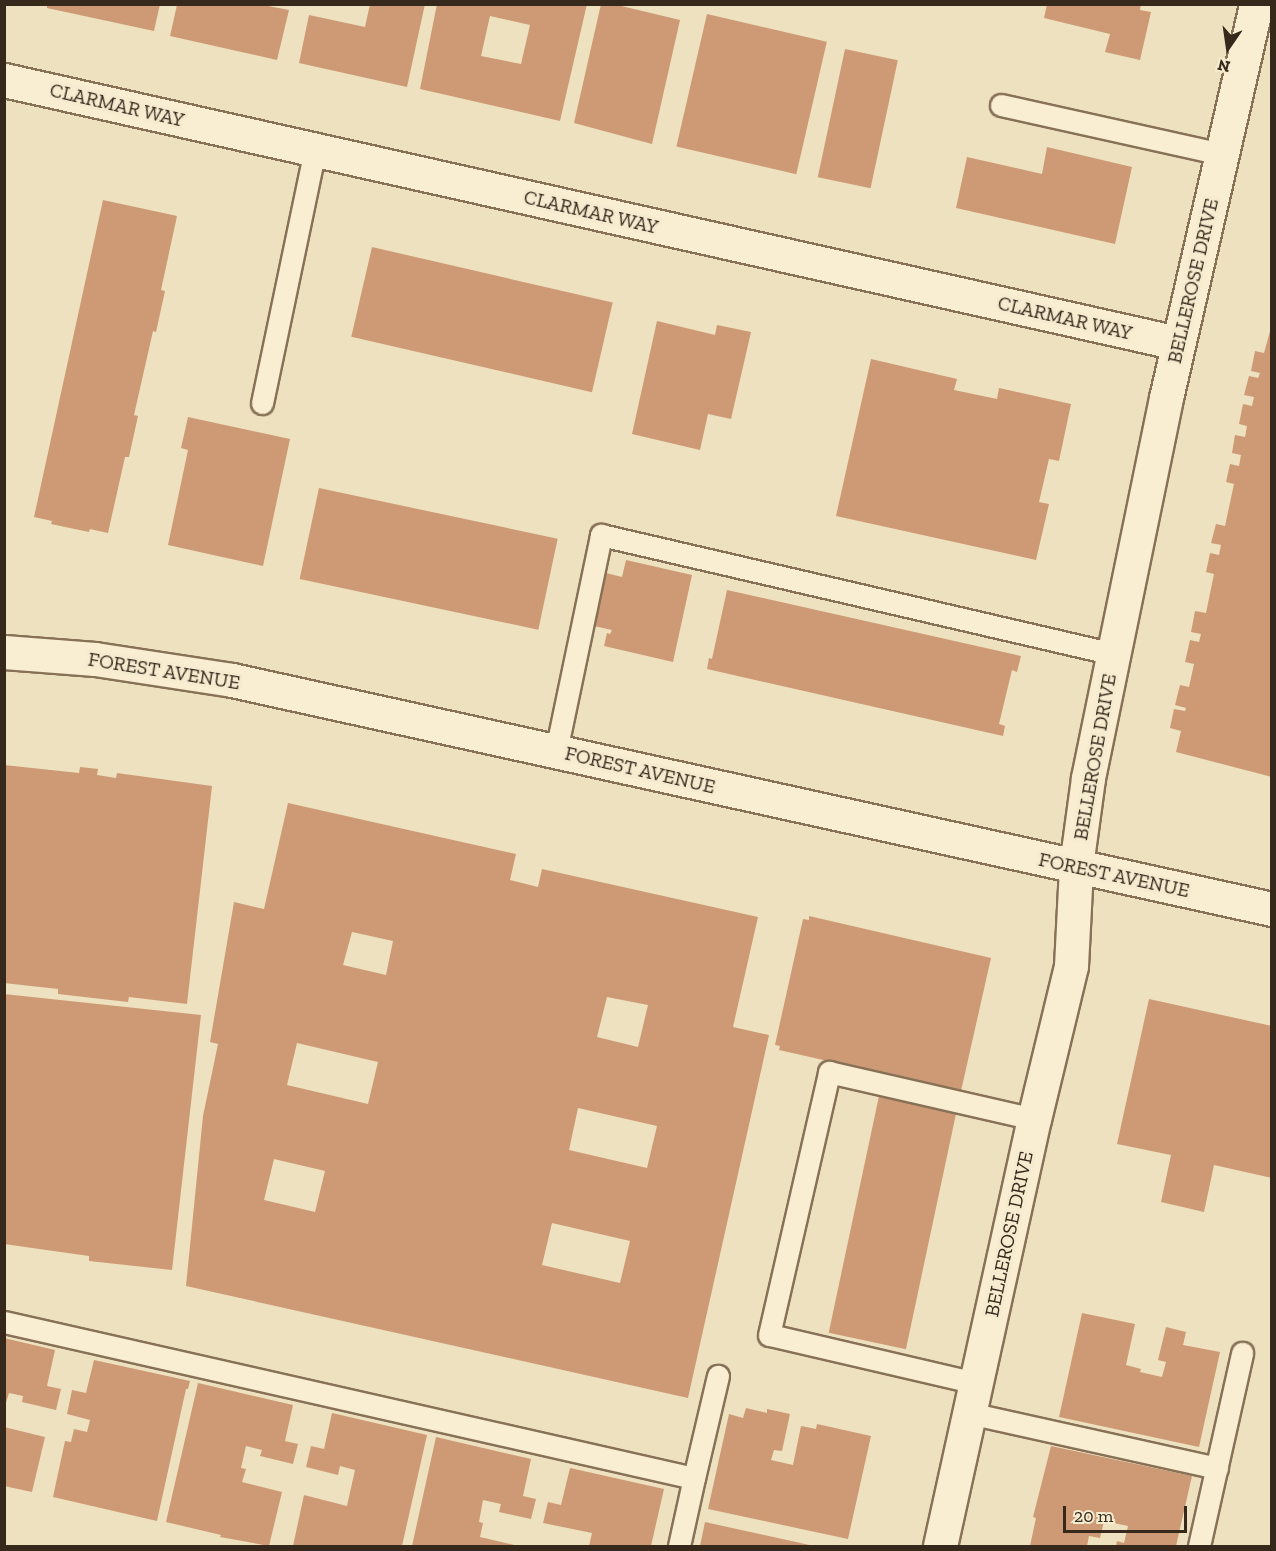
<!DOCTYPE html>
<style>
body{margin:0}
#map{position:relative;width:1276px;height:1551px;overflow:hidden;background:#eee1bf;font-family:"Zilla Slab",serif}
div>[style]{position:absolute}
.building>*{inset:0;background:#cd9a75;transform-origin:0 0}
.roads{filter:drop-shadow(2px 0 #877157) drop-shadow(-2px 0 #877157) drop-shadow(0 2px #877157) drop-shadow(0 -2px #877157)}
.service>*{height:21px;margin:-10.5px;padding:0 10.5px;transform-origin:10.5px;border-radius:10.5px;background:#f9eed2}
.minor>*{height:33px;margin:-16.5px;padding:0 16.5px;transform-origin:16.5px;border-radius:16.5px;background:#f9eed2}
.tertiary>*{height:33px;margin:-16.5px;padding:0 16.5px;transform-origin:16.5px;border-radius:16.5px;background:#f9eed2}
.secondary>*{height:33px;margin:-16.5px;padding:0 16.5px;transform-origin:16.5px;border-radius:16.5px;background:#f9eed2}
span{translate:-50% -50%;white-space:nowrap;text-align:center;line-height:1.15;-webkit-text-stroke:6px #f5ebcf;paint-order:stroke}
.street-label{font-size:20px;color:#36291c}
.frame{position:absolute;inset:0;border:6px solid #36291c;pointer-events:none}
.north{position:absolute;left:1198px;top:18px;width:60px;height:60px;-webkit-text-stroke:4px #f5ebcf;paint-order:stroke;rotate:193deg;font-size:16px;font-weight:700;line-height:24px;text-align:center;color:#36291c}
.north::after{content:'';display:block;margin:auto;width:21px;height:27px;background:#36291c;clip-path:polygon(50% 0,100% 100%,50% 72%,0 100%)}
.scale{position:absolute;left:1063px;top:1506px;width:124px;height:27px;box-sizing:border-box;border:3px solid #36291c;border-top:0;padding-left:8px;font-size:18px;line-height:21px;white-space:nowrap;color:#36291c;-webkit-text-stroke:4px #f5ebcf;paint-order:stroke}
</style>
<div id="map">
<div class="building">
<i style="clip-path:polygon(47px 4px,160px 4px,154px 31px,47px 8px)"></i>
<i style="clip-path:polygon(370px 4px,425px 4px,407px 87px,299px 63px,309px 15px,365px 27px)"></i>
<i style="clip-path:polygon(evenodd,437px 4px,587px 4px,560px 121px,420px 89px,437px 4px,490px 16px,530px 25px,521px 64px,481px 56px,490px 16px)"></i>
<i style="clip-path:polygon(601px 4px,613px 4px,680px 20px,652px 144px,574px 123px)"></i>
<i style="clip-path:polygon(1047px 4px,1141px 4px,1140px 10px,1151px 12px,1140px 60px,1105px 52px,1110px 34px,1044px 18px)"></i>
<i style="clip-path:polygon(177px 5px,263px 5px,289px 10px,277px 60px,170px 36px)"></i>
<i style="left:707px;top:14px;width:123px;height:136px;rotate:13deg"></i>
<i style="left:845px;top:49px;width:54px;height:131px;rotate:12deg"></i>
<i style="clip-path:polygon(1047px 147px,1132px 167px,1115px 244px,956px 208px,967px 157px,1042px 174px)"></i>
<i style="clip-path:polygon(103px 200px,177px 216px,161px 290px,165px 291px,156px 332px,153px 331px,134px 415px,138px 416px,129px 457px,125px 457px,108px 533px,90px 529px,89px 532px,51px 524px,52px 521px,34px 517px)"></i>
<i style="left:372px;top:247px;width:247px;height:92px;rotate:13deg"></i>
<i style="clip-path:polygon(657px 321px,715px 335px,717px 325px,751px 332px,731px 419px,708px 414px,700px 450px,632px 434px)"></i>
<i style="clip-path:polygon(1272px 324px,1270px 725px,1272px 777px,1176px 752px,1181px 731px,1170px 728px,1174px 709px,1185px 711px,1186px 708px,1175px 705px,1180px 685px,1189px 687px,1194px 664px,1185px 662px,1190px 640px,1199px 642px,1201px 634px,1191px 632px,1195px 611px,1206px 613px,1214px 574px,1206px 572px,1210px 553px,1219px 555px,1221px 545px,1211px 543px,1216px 524px,1225px 526px,1234px 484px,1226px 482px,1230px 464px,1239px 466px,1241px 455px,1232px 453px,1235px 435px,1245px 437px,1247px 426px,1239px 424px,1243px 404px,1252px 406px,1254px 397px,1244px 395px,1249px 376px,1258px 378px,1260px 373px,1251px 371px,1255px 351px,1264px 353px)"></i>
<i style="clip-path:polygon(871px 359px,957px 379px,954px 390px,997px 399px,999px 388px,1071px 404px,1059px 461px,1049px 459px,1039px 502px,1049px 504px,1036px 560px,836px 516px)"></i>
<i style="clip-path:polygon(188px 417px,290px 439px,263px 566px,168px 545px,188px 450px,181px 448px)"></i>
<i style="left:319px;top:488px;width:244px;height:93px;rotate:12deg"></i>
<i style="clip-path:polygon(626px 560px,692px 575px,673px 662px,604px 646px,607px 633px,610px 634px,612px 630px,594px 626px,606px 573px,622px 577px)"></i>
<i style="clip-path:polygon(727px 590px,1021px 656px,1017px 672px,1012px 670px,999px 724px,1005px 726px,1003px 736px,707px 669px,709px 658px,712px 659px)"></i>
<i style="clip-path:polygon(4px 765px,79px 773px,80px 767px,98px 769px,97px 775px,116px 778px,117px 773px,212px 786px,187px 1004px,129px 997px,128px 1002px,58px 994px,58px 989px,4px 983px)"></i>
<i style="clip-path:polygon(evenodd,288px 803px,516px 854px,510px 880px,538px 887px,542px 869px,758px 917px,733px 1027px,769px 1035px,688px 1398px,186px 1286px,203px 1116px,218px 1044px,210px 1042px,234px 902px,264px 909px,288px 803px,352px 932px,393px 941px,386px 975px,343px 965px,352px 932px,288px 803px,607px 997px,648px 1005px,638px 1047px,597px 1037px,607px 997px,288px 803px,297px 1043px,378px 1062px,368px 1104px,287px 1085px,297px 1043px,288px 803px,578px 1108px,657px 1126px,647px 1168px,569px 1150px,578px 1108px,288px 803px,274px 1159px,325px 1171px,315px 1212px,264px 1200px,274px 1159px,288px 803px,552px 1223px,630px 1241px,620px 1283px,542px 1265px,552px 1223px)"></i>
<i style="clip-path:polygon(809px 916px,991px 958px,961px 1091px,779px 1050px,780px 1046px,775px 1045px,803px 919px,809px 920px)"></i>
<i style="clip-path:polygon(4px 994px,201px 1015px,172px 1270px,89px 1261px,89px 1256px,4px 1244px)"></i>
<i style="clip-path:polygon(1149px 999px,1272px 1026px,1272px 1178px,1214px 1165px,1204px 1212px,1161px 1202px,1171px 1155px,1117px 1144px)"></i>
<i style="left:879px;top:1096px;width:79px;height:242px;rotate:12deg"></i>
<i style="clip-path:polygon(1082px 1313px,1135px 1324px,1126px 1365px,1141px 1369px,1140px 1372px,1162px 1377px,1166px 1362px,1158px 1360px,1166px 1327px,1186px 1332px,1183px 1345px,1220px 1352px,1199px 1447px,1059px 1417px)"></i>
<i style="clip-path:polygon(4px 1338px,55px 1350px,47px 1386px,61px 1389px,56px 1410px,22px 1402px,23px 1396px,9px 1393px,4px 1409px)"></i>
<i style="clip-path:polygon(94px 1360px,190px 1381px,188px 1389px,186px 1389px,157px 1521px,53px 1497px,65px 1441px,71px 1442px,74px 1429px,87px 1432px,90px 1420px,67px 1414px,72px 1390px,86px 1393px)"></i>
<i style="clip-path:polygon(198px 1383px,293px 1405px,285px 1441px,298px 1444px,293px 1464px,260px 1456px,262px 1450px,246px 1446px,241px 1468px,246px 1469px,242px 1482px,282px 1492px,269px 1546px,220px 1537px,221px 1535px,166px 1522px)"></i>
<i style="clip-path:polygon(746px 1408px,767px 1413px,767px 1409px,790px 1414px,782px 1451px,774px 1450px,771px 1460px,793px 1465px,801px 1426px,816px 1429px,817px 1424px,871px 1436px,848px 1539px,708px 1509px,729px 1414px,743px 1418px)"></i>
<i style="clip-path:polygon(332px 1413px,427px 1435px,402px 1546px,293px 1546px,304px 1495px,347px 1506px,355px 1470px,340px 1466px,338px 1475px,306px 1467px,311px 1446px,324px 1449px)"></i>
<i style="clip-path:polygon(4px 1427px,45px 1437px,32px 1492px,4px 1486px)"></i>
<i style="clip-path:polygon(436px 1437px,531px 1459px,523px 1496px,536px 1499px,531px 1519px,499px 1512px,501px 1504px,483px 1500px,479px 1522px,483px 1523px,480px 1537px,519px 1546px,412px 1546px)"></i>
<i style="clip-path:polygon(1051px 1446px,1192px 1476px,1176px 1546px,1116px 1546px,1117px 1541px,1124px 1543px,1128px 1526px,1104px 1521px,1100px 1538px,1089px 1536px,1087px 1546px,1030px 1546px,1036px 1518px,1033px 1517px)"></i>
<i style="clip-path:polygon(570px 1468px,664px 1489px,651px 1546px,589px 1546px,592px 1533px,543px 1523px,548px 1502px,561px 1505px)"></i>
<i style="clip-path:polygon(705px 1522px,814px 1546px,700px 1546px)"></i>
</div>
<div class="roads">
<div class="service">
<i style="left:1001px;top:105px;width:226px;rotate:12.5deg"></i>
<i style="left:262px;top:403px;width:258px;rotate:-78.2deg"></i>
<i style="left:556px;top:751px;width:221px;rotate:-78.2deg"></i>
<i style="left:601px;top:535px;width:527px;rotate:13.06deg"></i>
<i style="left:4px;top:1322px;width:707px;rotate:12.74deg"></i>
<i style="left:694px;top:1478px;width:105px;rotate:-76.8deg"></i>
<i style="left:976px;top:1383px;width:212px;rotate:-166.9deg"></i>
<i style="left:769px;top:1335px;width:270px;rotate:-77.1deg"></i>
<i style="left:829px;top:1072px;width:210px;rotate:12.9deg"></i>
<i style="left:969px;top:1413px;width:254px;rotate:12.5deg"></i>
<i style="left:679px;top:1546px;width:70px;rotate:-77.6deg"></i>
<i style="left:1199px;top:1546px;width:198px;rotate:-77.4deg"></i>
</div>
<div class="minor">
<i style="left:4px;top:80px;width:1203px;rotate:12.63deg"></i>
<i style="left:940px;top:1546px;width:437px;rotate:-77.6deg"></i>
<i style="left:1034px;top:1119px;width:157px;rotate:-76.4deg"></i>
<i style="left:1071px;top:966px;width:100px;rotate:-87.1deg"></i>
</div>
<div class="tertiary">
<i style="left:1076px;top:866px;width:89px;rotate:-82.2deg"></i>
<i style="left:1088px;top:778px;width:388px;rotate:-78.4deg"></i>
<i style="left:1166px;top:398px;width:404px;rotate:-77.1deg"></i>
</div>
<div class="secondary">
<i style="left:4px;top:652px;width:91px;rotate:4.4deg"></i>
<i style="left:95px;top:659px;width:139px;rotate:8.7deg"></i>
<i style="left:232px;top:680px;width:1065px;rotate:12.42deg"></i>
</div>
</div>
<div class="street-label">
<span style="left:117px;top:105px;rotate:13deg">CLARMAR WAY</span>
<span style="left:591px;top:212px;rotate:13deg">CLARMAR WAY</span>
<span style="left:1193px;top:281px;rotate:-77deg">BELLEROSE DRIVE</span>
<span style="left:1065px;top:318px;rotate:13deg">CLARMAR WAY</span>
<span style="left:164px;top:671px;rotate:9deg">FOREST AVENUE</span>
<span style="left:1095px;top:757px;rotate:-80deg">BELLEROSE DRIVE</span>
<span style="left:640px;top:770px;rotate:13deg">FOREST AVENUE</span>
<span style="left:1114px;top:875px;rotate:12deg">FOREST AVENUE</span>
<span style="left:1009px;top:1234px;rotate:-78deg">BELLEROSE DRIVE</span>
</div>
<div class="frame"></div>
<div class="north">N</div>
<div class="scale">20 m</div>
</div>
